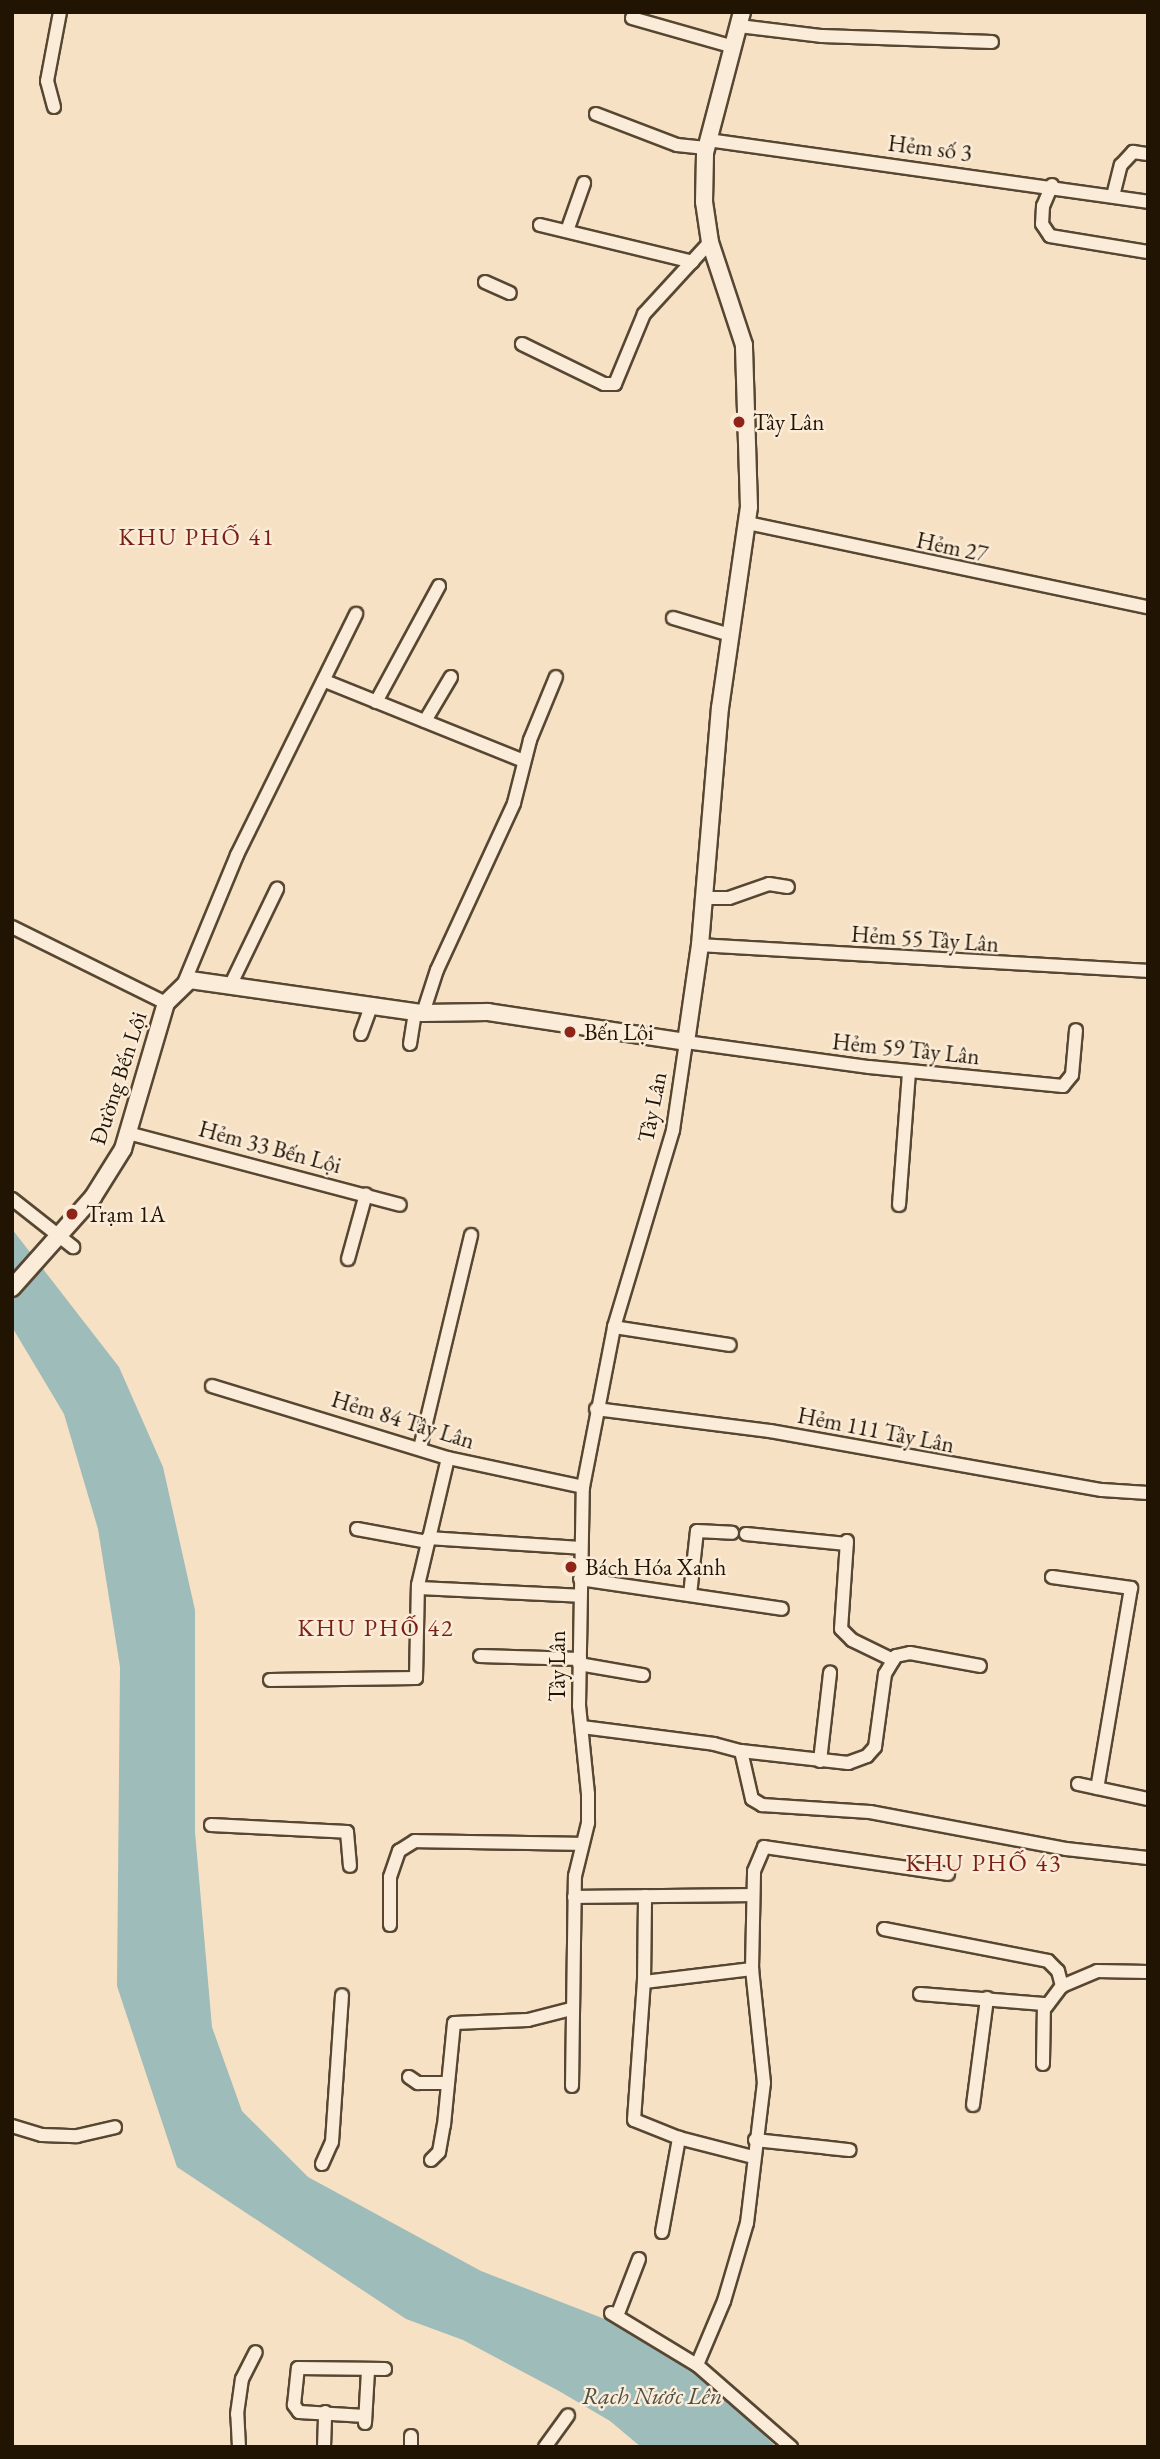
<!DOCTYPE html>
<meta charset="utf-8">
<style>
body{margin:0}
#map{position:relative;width:1160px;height:2459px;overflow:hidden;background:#f7e1c4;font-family:"EB Garamond",serif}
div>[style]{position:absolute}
.water>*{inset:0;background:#9ebcb9}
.roads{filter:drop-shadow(2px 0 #574732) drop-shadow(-2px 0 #574732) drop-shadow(0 2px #574732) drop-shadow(0 -2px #574732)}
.minor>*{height:12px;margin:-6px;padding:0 6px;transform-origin:6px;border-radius:6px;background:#faecd9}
.tertiary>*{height:16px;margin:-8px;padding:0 8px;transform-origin:8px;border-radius:8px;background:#faecd9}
.dots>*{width:19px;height:19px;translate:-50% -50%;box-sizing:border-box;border:4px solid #faecd9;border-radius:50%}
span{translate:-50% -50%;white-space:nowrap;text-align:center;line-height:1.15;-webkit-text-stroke:5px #faecd9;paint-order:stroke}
.street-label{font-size:23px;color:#221402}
.poi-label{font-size:23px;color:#221402}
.left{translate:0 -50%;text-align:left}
.neighbourhood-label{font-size:24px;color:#7a1f14;letter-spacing:2px}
.water-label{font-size:24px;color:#4d4f42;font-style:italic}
.frame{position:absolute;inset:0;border:14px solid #221402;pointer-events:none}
</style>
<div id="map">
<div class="water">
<i style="clip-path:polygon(12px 1229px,119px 1367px,163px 1467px,195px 1610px,195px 1832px,212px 2027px,242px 2111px,308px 2177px,481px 2271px,646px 2335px,700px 2371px,776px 2447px,641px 2447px,610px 2421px,559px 2391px,463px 2340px,406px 2319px,177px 2167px,117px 1986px,120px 1667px,98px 1529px,64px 1414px,12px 1327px)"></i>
</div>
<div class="roads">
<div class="minor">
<i style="left:632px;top:18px;width:106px;rotate:15.9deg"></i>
<i style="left:739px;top:26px;width:84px;rotate:6.9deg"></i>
<i style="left:822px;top:36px;width:170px;rotate:2deg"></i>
<i style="left:54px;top:107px;width:27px;rotate:-105deg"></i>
<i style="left:47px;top:81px;width:70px;rotate:-79.3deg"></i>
<i style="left:596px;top:114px;width:87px;rotate:20.9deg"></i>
<i style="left:677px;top:145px;width:29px;rotate:6deg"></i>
<i style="left:708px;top:140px;width:444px;rotate:8deg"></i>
<i style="left:1052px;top:185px;width:23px;rotate:113deg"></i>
<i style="left:1043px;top:206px;width:18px;rotate:93deg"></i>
<i style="left:1042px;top:224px;width:14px;rotate:56deg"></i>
<i style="left:1050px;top:236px;width:99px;rotate:9.3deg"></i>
<i style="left:1113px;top:196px;width:32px;rotate:-76deg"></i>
<i style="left:1121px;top:165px;width:18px;rotate:-47deg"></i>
<i style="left:1133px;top:152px;width:15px;rotate:8deg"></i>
<i style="left:540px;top:225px;width:157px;rotate:13.6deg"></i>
<i style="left:567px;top:231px;width:51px;rotate:-70.5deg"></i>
<i style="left:485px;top:282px;width:27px;rotate:24deg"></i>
<i style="left:522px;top:344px;width:91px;rotate:26deg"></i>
<i style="left:604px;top:384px;width:11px"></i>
<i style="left:615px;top:384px;width:76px;rotate:-67.5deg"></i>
<i style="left:644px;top:314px;width:98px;rotate:-47.5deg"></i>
<i style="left:748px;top:523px;width:409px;rotate:11.9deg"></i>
<i style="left:673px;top:618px;width:59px;rotate:16.6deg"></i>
<i style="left:325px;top:681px;width:214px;rotate:21.9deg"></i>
<i style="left:376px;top:702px;width:132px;rotate:-61.5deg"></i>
<i style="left:425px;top:721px;width:51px;rotate:-59.4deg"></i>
<i style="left:704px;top:898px;width:25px"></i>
<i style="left:729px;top:898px;width:42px;rotate:-19.3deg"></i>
<i style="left:769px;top:884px;width:19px;rotate:9deg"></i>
<i style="left:12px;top:927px;width:172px;rotate:26.3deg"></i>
<i style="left:700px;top:945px;width:449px;rotate:3.3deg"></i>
<i style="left:184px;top:983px;width:139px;rotate:-67.5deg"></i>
<i style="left:237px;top:855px;width:269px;rotate:-63.7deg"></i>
<i style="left:231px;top:984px;width:106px;rotate:-64.2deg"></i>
<i style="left:423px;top:1013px;width:45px;rotate:-72deg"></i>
<i style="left:437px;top:970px;width:184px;rotate:-65.2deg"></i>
<i style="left:514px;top:803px;width:65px;rotate:-75.7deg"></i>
<i style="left:530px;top:740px;width:68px;rotate:-67.6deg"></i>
<i style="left:361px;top:1034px;width:32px;rotate:-70deg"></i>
<i style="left:410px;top:1044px;width:32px;rotate:-81deg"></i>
<i style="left:128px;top:1133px;width:281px;rotate:14.8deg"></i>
<i style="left:12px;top:1199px;width:78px;rotate:38.2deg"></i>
<i style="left:899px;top:1205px;width:134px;rotate:-85.7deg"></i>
<i style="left:348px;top:1259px;width:67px;rotate:-74.5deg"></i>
<i style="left:614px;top:1327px;width:117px;rotate:8.8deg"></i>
<i style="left:212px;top:1386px;width:247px;rotate:17deg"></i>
<i style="left:448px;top:1458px;width:138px;rotate:12.1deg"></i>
<i style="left:596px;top:1409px;width:175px;rotate:7.2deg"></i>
<i style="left:770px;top:1431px;width:337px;rotate:10.1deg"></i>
<i style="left:1102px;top:1490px;width:46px;rotate:3.7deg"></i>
<i style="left:420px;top:1448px;width:219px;rotate:-76.5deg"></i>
<i style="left:357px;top:1529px;width:71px;rotate:10.5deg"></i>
<i style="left:746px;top:1534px;width:101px;rotate:5.7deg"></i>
<i style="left:428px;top:1538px;width:153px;rotate:3.7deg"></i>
<i style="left:847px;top:1541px;width:88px;rotate:93.9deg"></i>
<i style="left:841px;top:1629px;width:16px;rotate:45deg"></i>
<i style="left:852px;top:1640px;width:46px;rotate:26deg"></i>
<i style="left:1052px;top:1577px;width:80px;rotate:7.9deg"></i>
<i style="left:1131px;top:1588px;width:203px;rotate:99.6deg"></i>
<i style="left:580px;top:1579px;width:204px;rotate:8.4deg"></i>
<i style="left:419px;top:1588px;width:161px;rotate:2.8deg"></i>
<i style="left:690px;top:1595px;width:64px;rotate:-83.8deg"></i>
<i style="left:697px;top:1531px;width:35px;rotate:3deg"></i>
<i style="left:480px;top:1656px;width:100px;rotate:1.7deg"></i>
<i style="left:579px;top:1664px;width:65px;rotate:9.8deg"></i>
<i style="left:270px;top:1680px;width:146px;rotate:-0.8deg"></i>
<i style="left:416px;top:1678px;width:93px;rotate:-88.8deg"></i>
<i style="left:418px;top:1585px;width:130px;rotate:-76.7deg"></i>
<i style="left:582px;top:1727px;width:133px;rotate:7.3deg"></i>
<i style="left:714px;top:1744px;width:28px;rotate:15deg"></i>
<i style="left:741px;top:1751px;width:49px;rotate:77.1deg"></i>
<i style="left:752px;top:1799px;width:12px;rotate:31deg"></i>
<i style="left:762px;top:1805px;width:108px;rotate:3.7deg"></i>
<i style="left:870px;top:1812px;width:199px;rotate:10.7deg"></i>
<i style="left:1066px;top:1849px;width:82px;rotate:6.3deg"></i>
<i style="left:741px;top:1751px;width:108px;rotate:6.4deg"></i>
<i style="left:848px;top:1763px;width:20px;rotate:-20deg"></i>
<i style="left:867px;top:1756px;width:12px;rotate:-48deg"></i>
<i style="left:875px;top:1747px;width:74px;rotate:-82.2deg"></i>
<i style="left:885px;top:1674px;width:21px;rotate:-59deg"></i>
<i style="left:896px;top:1656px;width:14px;rotate:-12deg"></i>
<i style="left:910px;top:1653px;width:71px;rotate:10.5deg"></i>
<i style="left:820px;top:1761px;width:89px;rotate:-83.5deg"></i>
<i style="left:1078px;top:1784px;width:72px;rotate:12.1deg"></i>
<i style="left:211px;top:1825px;width:136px;rotate:2.9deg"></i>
<i style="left:347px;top:1832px;width:34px;rotate:85deg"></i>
<i style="left:574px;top:1897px;width:178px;rotate:-0.6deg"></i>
<i style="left:390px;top:1925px;width:48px;rotate:-90deg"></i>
<i style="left:390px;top:1877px;width:28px;rotate:-71deg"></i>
<i style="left:399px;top:1851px;width:19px;rotate:-32deg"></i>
<i style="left:415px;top:1841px;width:167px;rotate:1deg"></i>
<i style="left:884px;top:1929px;width:167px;rotate:11deg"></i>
<i style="left:1048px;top:1961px;width:14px;rotate:45deg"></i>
<i style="left:1058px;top:1971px;width:16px;rotate:75deg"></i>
<i style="left:644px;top:1982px;width:86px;rotate:-89.3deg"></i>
<i style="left:920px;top:1994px;width:124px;rotate:4.6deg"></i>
<i style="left:1044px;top:2004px;width:60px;rotate:91deg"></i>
<i style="left:1046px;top:2007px;width:26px;rotate:-53deg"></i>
<i style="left:1062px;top:1986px;width:38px;rotate:-23deg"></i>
<i style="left:1097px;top:1971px;width:51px;rotate:1.1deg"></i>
<i style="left:409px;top:2077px;width:11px;rotate:34deg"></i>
<i style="left:418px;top:2083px;width:30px"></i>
<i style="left:572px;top:2086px;width:210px;rotate:-89.2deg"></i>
<i style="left:575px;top:1876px;width:55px;rotate:-76.2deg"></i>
<i style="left:588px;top:1823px;width:29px;rotate:-90deg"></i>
<i style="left:588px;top:1794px;width:88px;rotate:-95.8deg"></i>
<i style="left:579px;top:1706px;width:219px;rotate:-89deg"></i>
<i style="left:583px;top:1487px;width:163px;rotate:-79deg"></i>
<i style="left:614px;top:1327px;width:206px;rotate:-73.3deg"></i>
<i style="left:673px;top:1130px;width:89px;rotate:-81.6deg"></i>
<i style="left:686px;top:1042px;width:185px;rotate:7.8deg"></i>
<i style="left:869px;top:1067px;width:195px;rotate:5.6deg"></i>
<i style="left:1063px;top:1086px;width:14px;rotate:-51deg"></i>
<i style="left:1072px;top:1075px;width:45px;rotate:-84.9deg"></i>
<i style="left:973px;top:2105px;width:108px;rotate:-82.5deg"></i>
<i style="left:12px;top:2126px;width:31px;rotate:17deg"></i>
<i style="left:42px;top:2135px;width:35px;rotate:2deg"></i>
<i style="left:77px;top:2136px;width:39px;rotate:-13deg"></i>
<i style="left:755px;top:2140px;width:95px;rotate:6.1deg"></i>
<i style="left:753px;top:2157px;width:76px;rotate:-165.6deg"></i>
<i style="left:679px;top:2138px;width:48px;rotate:-158.2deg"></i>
<i style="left:634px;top:2120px;width:138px;rotate:-85.9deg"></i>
<i style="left:644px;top:1982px;width:109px;rotate:-6.9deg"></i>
<i style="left:752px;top:1969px;width:98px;rotate:-88.8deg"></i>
<i style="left:754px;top:1871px;width:26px;rotate:-67deg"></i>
<i style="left:764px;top:1847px;width:186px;rotate:8.3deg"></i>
<i style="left:431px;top:2160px;width:11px;rotate:-45deg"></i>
<i style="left:439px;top:2152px;width:27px;rotate:-80deg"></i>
<i style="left:444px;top:2125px;width:102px;rotate:-84.4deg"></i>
<i style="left:454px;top:2023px;width:74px;rotate:-2.3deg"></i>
<i style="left:528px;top:2020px;width:44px;rotate:-14.3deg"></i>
<i style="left:322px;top:2164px;width:24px;rotate:-66deg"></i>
<i style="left:332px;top:2142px;width:147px;rotate:-86.1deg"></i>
<i style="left:662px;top:2232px;width:96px;rotate:-79.7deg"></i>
<i style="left:611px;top:2313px;width:100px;rotate:31.2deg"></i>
<i style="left:697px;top:2365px;width:125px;rotate:41.1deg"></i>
<i style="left:617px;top:2316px;width:61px;rotate:-68.9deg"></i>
<i style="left:697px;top:2365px;width:69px;rotate:-67.1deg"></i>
<i style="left:724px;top:2301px;width:81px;rotate:-73.6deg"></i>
<i style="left:747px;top:2223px;width:141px;rotate:-83.1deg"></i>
<i style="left:764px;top:2083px;width:115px;rotate:-96deg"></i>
<i style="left:365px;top:2416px;width:66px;rotate:-176.5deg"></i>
<i style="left:299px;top:2412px;width:9px;rotate:-126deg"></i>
<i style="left:294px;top:2405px;width:37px;rotate:-84deg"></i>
<i style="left:298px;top:2368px;width:87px;rotate:0.7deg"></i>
<i style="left:365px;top:2423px;width:52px;rotate:-86.7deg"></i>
<i style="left:411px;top:2436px;width:11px;rotate:90deg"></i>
<i style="left:239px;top:2447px;width:33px;rotate:-93deg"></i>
<i style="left:237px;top:2414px;width:35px;rotate:-82deg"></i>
<i style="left:242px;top:2379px;width:30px;rotate:-63deg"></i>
<i style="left:324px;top:2447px;width:35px;rotate:-88deg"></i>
<i style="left:545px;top:2447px;width:39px;rotate:-54deg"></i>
</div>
<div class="tertiary">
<i style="left:12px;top:1288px;width:122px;rotate:-48.3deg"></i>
<i style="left:93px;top:1197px;width:57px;rotate:-58deg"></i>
<i style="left:123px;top:1149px;width:152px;rotate:-73.6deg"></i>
<i style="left:166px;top:1003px;width:33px;rotate:-44deg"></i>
<i style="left:190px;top:980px;width:235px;rotate:8.1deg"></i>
<i style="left:423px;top:1013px;width:65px;rotate:-0.9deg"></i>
<i style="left:488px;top:1012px;width:200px;rotate:8.6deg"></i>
<i style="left:686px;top:1042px;width:98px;rotate:-81.8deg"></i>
<i style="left:700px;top:945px;width:238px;rotate:-85.2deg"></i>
<i style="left:720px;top:708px;width:203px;rotate:-81.8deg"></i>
<i style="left:749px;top:507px;width:162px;rotate:-91.8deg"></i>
<i style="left:744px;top:345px;width:108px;rotate:-108.3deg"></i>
<i style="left:710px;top:242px;width:40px;rotate:-98.5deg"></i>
<i style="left:704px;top:202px;width:49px;rotate:-88.8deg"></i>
<i style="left:705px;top:153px;width:146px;rotate:-75.3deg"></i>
</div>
</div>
<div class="dots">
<i style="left:739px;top:422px;background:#8f2418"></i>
<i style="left:570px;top:1032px;background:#8f2418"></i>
<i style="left:72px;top:1214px;background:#8f2418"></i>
<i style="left:571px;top:1567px;background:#8f2418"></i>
</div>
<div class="street-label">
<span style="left:930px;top:148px;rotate:7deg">Hẻm số 3</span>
<span style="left:952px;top:547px;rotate:12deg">Hẻm 27</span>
<span style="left:925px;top:939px;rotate:4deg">Hẻm 55 Tây Lân</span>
<span style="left:906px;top:1049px;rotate:6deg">Hẻm 59 Tây Lân</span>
<span style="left:118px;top:1078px;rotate:-72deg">Đường Bến Lội</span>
<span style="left:652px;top:1107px;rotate:-79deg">Tây Lân</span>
<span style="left:270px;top:1147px;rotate:15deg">Hẻm 33 Bến Lội</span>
<span style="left:403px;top:1420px;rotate:17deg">Hẻm 84 Tây Lân</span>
<span style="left:876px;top:1430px;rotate:11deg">Hẻm 111 Tây Lân</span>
<span style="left:557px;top:1666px;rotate:-90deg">Tây Lân</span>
</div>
<div class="poi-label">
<span class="left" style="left:753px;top:422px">Tây Lân</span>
<span class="left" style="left:584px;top:1032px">Bến Lội</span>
<span class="left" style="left:86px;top:1214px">Trạm 1A</span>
<span class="left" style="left:585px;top:1567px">Bách Hóa Xanh</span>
</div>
<div class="neighbourhood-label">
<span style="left:197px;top:537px">KHU PHỐ 41</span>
<span style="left:376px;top:1628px">KHU PHỐ 42</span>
<span style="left:984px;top:1863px">KHU PHỐ 43</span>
</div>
<div class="water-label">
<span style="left:652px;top:2396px">Rạch Nước Lên</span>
</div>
<div class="frame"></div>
</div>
